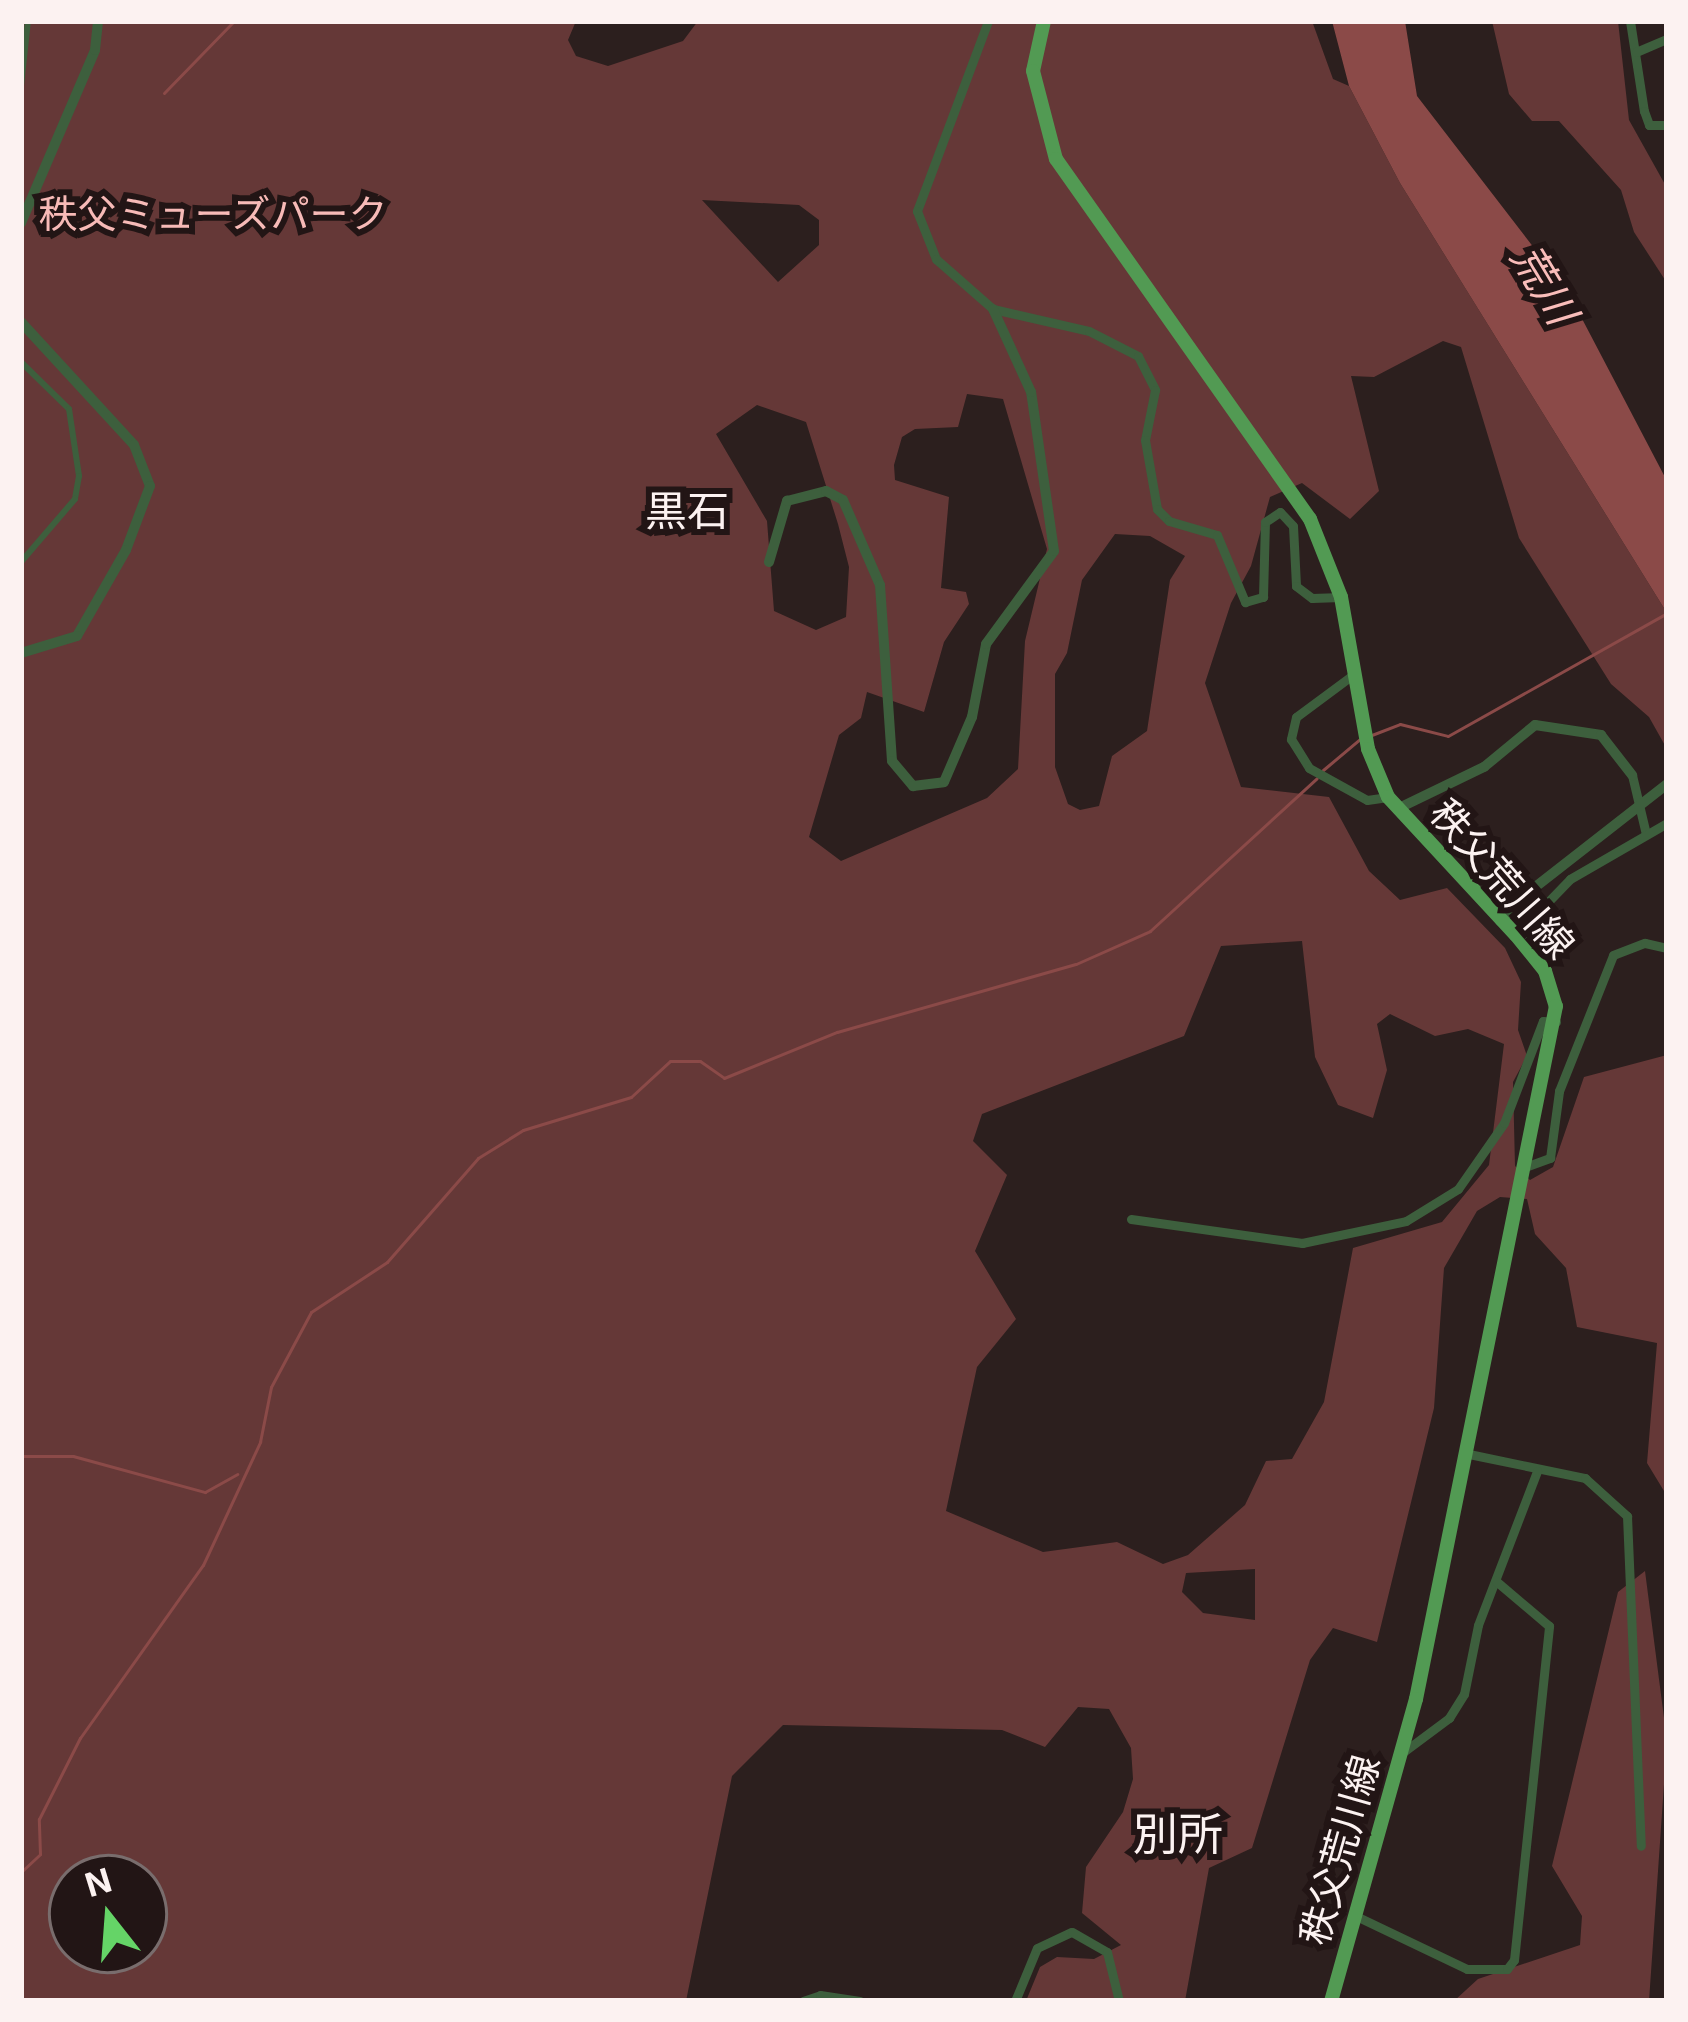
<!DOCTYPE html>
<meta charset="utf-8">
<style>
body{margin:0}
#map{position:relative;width:1688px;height:2022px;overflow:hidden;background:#2c1f1e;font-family:Inter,"Noto Sans JP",sans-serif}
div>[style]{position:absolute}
.green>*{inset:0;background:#653837}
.water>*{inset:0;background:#8b4a48}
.stream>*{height:3px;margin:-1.5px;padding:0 1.5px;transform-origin:1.5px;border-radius:1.5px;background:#8b4a48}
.pedestrian>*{height:6px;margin:-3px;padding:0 3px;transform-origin:3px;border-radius:3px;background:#3d5f3d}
.minor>*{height:9px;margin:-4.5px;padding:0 4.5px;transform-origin:4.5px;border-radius:4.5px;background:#3d5f3d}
.tertiary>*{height:10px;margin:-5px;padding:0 5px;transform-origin:5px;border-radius:5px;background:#3d5f3d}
.primary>*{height:14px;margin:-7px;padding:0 7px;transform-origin:7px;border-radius:7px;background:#529a53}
.tertiary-bridge>*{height:10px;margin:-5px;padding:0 5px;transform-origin:5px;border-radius:5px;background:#3d5f3d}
span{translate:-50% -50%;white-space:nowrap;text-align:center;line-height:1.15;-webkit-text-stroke:12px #221515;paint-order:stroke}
.park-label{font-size:39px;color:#f7bab7}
.street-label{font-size:39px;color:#fcf2f1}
.water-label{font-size:42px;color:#fabdba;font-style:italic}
.neighbourhood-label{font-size:42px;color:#fcf2f1}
.quarter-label{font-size:45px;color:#fcf2f1}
.frame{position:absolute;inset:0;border:24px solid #fcf2f1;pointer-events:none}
.north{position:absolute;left:48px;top:1854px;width:120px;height:120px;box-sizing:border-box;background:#221515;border:3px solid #796d6d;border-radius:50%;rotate:343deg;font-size:33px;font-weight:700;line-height:48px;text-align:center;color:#fcf2f1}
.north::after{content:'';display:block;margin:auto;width:42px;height:54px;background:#65d467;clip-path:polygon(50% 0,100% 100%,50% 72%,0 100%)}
</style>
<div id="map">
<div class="green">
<i style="clip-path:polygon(evenodd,21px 21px,576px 21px,568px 40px,576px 56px,608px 66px,683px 41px,698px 21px,1312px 21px,1333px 79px,1349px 86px,1400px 183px,1667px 613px,1667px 749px,1649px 717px,1611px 684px,1519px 538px,1461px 347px,1443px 341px,1374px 377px,1351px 376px,1379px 491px,1350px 519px,1302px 483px,1270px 497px,1251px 566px,1231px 603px,1205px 683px,1241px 787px,1329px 797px,1369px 871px,1400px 900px,1447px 888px,1505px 948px,1521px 982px,1518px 1030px,1527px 1056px,1513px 1082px,1515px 1166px,1530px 1180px,1553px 1167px,1584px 1077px,1667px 1055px,1667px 1473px,1664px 1491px,1647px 1463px,1657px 1343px,1577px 1327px,1566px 1268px,1535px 1234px,1527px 1199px,1500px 1197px,1477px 1211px,1444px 1268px,1434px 1408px,1377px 1642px,1333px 1628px,1310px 1660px,1252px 1848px,1209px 1868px,1185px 2001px,1026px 2001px,1040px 1967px,1057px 1957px,1094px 1959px,1121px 1945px,1082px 1913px,1086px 1867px,1123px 1812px,1133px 1779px,1131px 1748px,1109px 1709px,1078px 1707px,1045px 1747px,1002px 1730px,783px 1725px,732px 1776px,686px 2001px,21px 2001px,21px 21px,702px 200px,799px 205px,819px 220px,819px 245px,778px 282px,702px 200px,21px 21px,967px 394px,1003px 399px,1047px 549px,1025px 641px,1018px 769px,987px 798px,841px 861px,809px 837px,839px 735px,861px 718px,867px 692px,924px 712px,944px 642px,969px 604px,966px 592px,941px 588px,949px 497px,895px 480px,894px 465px,902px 437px,915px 429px,958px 427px,967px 394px,21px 21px,757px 405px,806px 422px,838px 524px,849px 567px,846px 617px,816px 630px,774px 611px,767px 521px,716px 434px,757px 405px,21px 21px,1115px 534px,1150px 536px,1185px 556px,1170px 580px,1147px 731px,1112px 756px,1099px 806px,1080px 810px,1068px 804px,1055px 767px,1055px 674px,1067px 653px,1082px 580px,1115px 534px,21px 21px,1302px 941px,1315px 1057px,1338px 1105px,1373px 1118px,1387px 1070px,1377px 1024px,1390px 1014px,1435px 1036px,1468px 1029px,1504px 1044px,1489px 1165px,1442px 1222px,1353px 1248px,1324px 1402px,1292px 1459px,1266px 1461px,1245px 1505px,1188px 1555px,1163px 1564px,1117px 1542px,1043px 1552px,946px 1511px,977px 1367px,1016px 1319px,975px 1251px,1007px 1175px,973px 1141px,982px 1114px,1184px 1036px,1221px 946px,1302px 941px,21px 21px,1255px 1569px,1255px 1620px,1203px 1613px,1182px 1592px,1186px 1573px,1255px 1569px,21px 21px,72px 1878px,144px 1878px,144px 1950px,72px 1950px,72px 1878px)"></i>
<i style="clip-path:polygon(1492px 21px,1618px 21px,1629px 120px,1667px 188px,1667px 283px,1634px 232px,1621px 190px,1559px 121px,1532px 121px,1509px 94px)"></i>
<i style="clip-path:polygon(1645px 1571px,1667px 1741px,1649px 2001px,1454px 2001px,1478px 1979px,1580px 1945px,1582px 1916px,1552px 1866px,1618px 1592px)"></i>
</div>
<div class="water">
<i style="clip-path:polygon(1332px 21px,1405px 21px,1417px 96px,1568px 292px,1667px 481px,1667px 613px,1400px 183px,1349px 86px)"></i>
</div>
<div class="stream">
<i style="left:164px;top:93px;width:100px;rotate:-45.8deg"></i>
<i style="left:1369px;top:736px;width:33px;rotate:-21deg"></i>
<i style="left:1400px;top:724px;width:49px;rotate:14deg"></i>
<i style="left:1448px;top:736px;width:251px;rotate:-29.3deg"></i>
<i style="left:1323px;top:770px;width:48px;rotate:-40deg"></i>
<i style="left:21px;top:1456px;width:52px"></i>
<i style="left:73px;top:1456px;width:137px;rotate:15.3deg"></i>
<i style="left:205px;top:1492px;width:37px;rotate:-29deg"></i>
<i style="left:21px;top:1872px;width:26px;rotate:-43deg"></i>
<i style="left:40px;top:1854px;width:35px;rotate:-92deg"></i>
<i style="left:39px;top:1819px;width:91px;rotate:-63.2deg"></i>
<i style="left:80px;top:1738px;width:212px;rotate:-54.6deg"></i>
<i style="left:203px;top:1565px;width:136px;rotate:-65.1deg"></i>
<i style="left:260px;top:1442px;width:56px;rotate:-78.7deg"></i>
<i style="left:271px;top:1387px;width:85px;rotate:-61.9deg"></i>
<i style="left:311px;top:1312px;width:91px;rotate:-33.3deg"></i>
<i style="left:387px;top:1262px;width:138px;rotate:-48.8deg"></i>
<i style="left:478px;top:1158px;width:53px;rotate:-31.9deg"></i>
<i style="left:523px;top:1130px;width:113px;rotate:-17deg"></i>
<i style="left:631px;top:1097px;width:53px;rotate:-42.7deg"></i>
<i style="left:670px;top:1061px;width:30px"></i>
<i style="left:700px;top:1061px;width:29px;rotate:35deg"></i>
<i style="left:724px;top:1078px;width:122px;rotate:-22.2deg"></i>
<i style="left:837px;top:1032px;width:248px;rotate:-15.9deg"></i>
<i style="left:1076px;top:964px;width:81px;rotate:-24deg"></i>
<i style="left:1150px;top:931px;width:226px;rotate:-42.5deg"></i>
</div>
<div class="pedestrian">
<i style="left:21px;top:86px;width:65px;rotate:-83.9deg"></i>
<i style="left:21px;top:362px;width:67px;rotate:44.4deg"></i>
<i style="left:69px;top:409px;width:68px;rotate:81.5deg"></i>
<i style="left:79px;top:476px;width:23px;rotate:100deg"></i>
<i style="left:75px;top:499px;width:83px;rotate:130.6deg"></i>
</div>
<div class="minor">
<i style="left:988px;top:21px;width:203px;rotate:110.5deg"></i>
<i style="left:917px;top:211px;width:52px;rotate:68.4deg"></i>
<i style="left:936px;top:259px;width:76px;rotate:41.3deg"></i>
<i style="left:993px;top:309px;width:98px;rotate:12.9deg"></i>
<i style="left:1089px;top:331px;width:55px;rotate:27deg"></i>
<i style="left:1138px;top:356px;width:38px;rotate:63deg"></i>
<i style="left:1155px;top:390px;width:51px;rotate:101.3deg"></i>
<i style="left:1145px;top:440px;width:70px;rotate:80.1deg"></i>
<i style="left:1157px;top:509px;width:17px;rotate:45deg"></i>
<i style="left:1169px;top:521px;width:50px;rotate:16.3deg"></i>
<i style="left:1217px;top:535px;width:73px;rotate:67.3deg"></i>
<i style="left:1245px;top:602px;width:19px;rotate:-16deg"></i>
<i style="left:1263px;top:597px;width:75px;rotate:-88.5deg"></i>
<i style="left:1265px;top:522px;width:18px;rotate:-34deg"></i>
<i style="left:1280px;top:512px;width:19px;rotate:47deg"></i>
<i style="left:1293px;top:526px;width:60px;rotate:87.1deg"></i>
<i style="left:1296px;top:586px;width:20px;rotate:37deg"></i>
<i style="left:1312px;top:598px;width:29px;rotate:-2deg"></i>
<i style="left:1630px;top:21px;width:91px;rotate:81.2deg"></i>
<i style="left:1644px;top:111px;width:15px;rotate:70deg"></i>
<i style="left:1649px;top:125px;width:18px"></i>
<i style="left:1636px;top:52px;width:34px;rotate:-23deg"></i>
<i style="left:1354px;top:674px;width:72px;rotate:143.4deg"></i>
<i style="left:1296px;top:717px;width:23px;rotate:103deg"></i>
<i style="left:1291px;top:739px;width:34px;rotate:58deg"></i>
<i style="left:1309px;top:768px;width:66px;rotate:28.9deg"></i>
<i style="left:1367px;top:800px;width:21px;rotate:-8deg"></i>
<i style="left:1632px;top:775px;width:61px;rotate:76.7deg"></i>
<i style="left:1516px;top:935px;width:78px;rotate:-46deg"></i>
<i style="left:1570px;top:879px;width:112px;rotate:-30deg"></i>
<i style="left:1525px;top:1167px;width:27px;rotate:-20deg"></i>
<i style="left:1550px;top:1158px;width:68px;rotate:-82.3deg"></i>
<i style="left:1559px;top:1091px;width:146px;rotate:-68.3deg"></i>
<i style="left:1613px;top:955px;width:34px;rotate:-21deg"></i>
<i style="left:1645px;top:943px;width:23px;rotate:13deg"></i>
<i style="left:1131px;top:1219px;width:173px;rotate:8deg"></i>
<i style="left:1302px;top:1243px;width:106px;rotate:-11.9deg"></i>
<i style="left:1406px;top:1221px;width:61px;rotate:-31.6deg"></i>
<i style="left:1458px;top:1189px;width:80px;rotate:-55.1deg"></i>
<i style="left:1504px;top:1123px;width:109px;rotate:-69.1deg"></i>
<i style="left:1543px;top:1021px;width:13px;rotate:4deg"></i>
<i style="left:1464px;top:1453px;width:124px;rotate:11.7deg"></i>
<i style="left:1585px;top:1478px;width:57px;rotate:42.1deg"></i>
<i style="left:1627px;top:1516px;width:330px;rotate:87.6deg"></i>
<i style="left:1402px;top:1753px;width:59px;rotate:-36.7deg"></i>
<i style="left:1449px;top:1718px;width:28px;rotate:-58deg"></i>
<i style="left:1464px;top:1694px;width:70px;rotate:-78.5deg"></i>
<i style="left:1478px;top:1625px;width:165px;rotate:-69deg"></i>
<i style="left:1356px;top:1916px;width:123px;rotate:25.5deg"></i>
<i style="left:1467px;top:1969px;width:40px"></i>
<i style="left:1507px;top:1969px;width:11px;rotate:-52deg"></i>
<i style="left:1514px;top:1960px;width:336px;rotate:-84deg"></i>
<i style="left:1549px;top:1626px;width:70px;rotate:-139.7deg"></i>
<i style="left:803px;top:2001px;width:18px;rotate:-19deg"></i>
<i style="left:820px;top:1995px;width:40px;rotate:8.5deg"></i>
<i style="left:1015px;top:2001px;width:57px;rotate:-67.5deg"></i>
<i style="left:1037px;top:1948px;width:38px;rotate:-25deg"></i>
<i style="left:1072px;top:1932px;width:40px;rotate:29.7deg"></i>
<i style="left:1107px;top:1952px;width:50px;rotate:76.2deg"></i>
</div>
<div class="tertiary">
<i style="left:21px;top:223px;width:188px;rotate:-66.8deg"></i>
<i style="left:95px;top:50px;width:29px;rotate:-84deg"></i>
<i style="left:21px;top:322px;width:167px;rotate:47.4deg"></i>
<i style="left:134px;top:445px;width:44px;rotate:68.7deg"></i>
<i style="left:150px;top:486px;width:68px;rotate:110.6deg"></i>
<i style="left:126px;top:550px;width:99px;rotate:119.7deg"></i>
<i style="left:77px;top:636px;width:59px;rotate:163.1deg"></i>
<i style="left:769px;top:562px;width:64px;rotate:-73.6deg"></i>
<i style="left:787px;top:501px;width:40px;rotate:-14.4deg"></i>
<i style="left:826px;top:491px;width:19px;rotate:28deg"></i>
<i style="left:843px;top:500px;width:93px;rotate:66.5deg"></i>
<i style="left:880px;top:585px;width:176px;rotate:86.1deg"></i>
<i style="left:892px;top:761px;width:33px;rotate:50deg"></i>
<i style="left:913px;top:786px;width:31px;rotate:-7deg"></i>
<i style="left:944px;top:782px;width:71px;rotate:-66.7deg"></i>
<i style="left:972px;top:717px;width:74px;rotate:-79.1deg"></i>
<i style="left:986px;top:644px;width:115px;rotate:-53.8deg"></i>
<i style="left:1054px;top:551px;width:161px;rotate:-98.2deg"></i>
<i style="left:1031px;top:392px;width:91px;rotate:-114.6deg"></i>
<i style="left:1397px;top:809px;width:97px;rotate:-25.8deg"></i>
<i style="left:1484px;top:767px;width:66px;rotate:-39.5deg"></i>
<i style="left:1535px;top:725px;width:67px;rotate:8.6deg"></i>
<i style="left:1601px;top:735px;width:51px;rotate:52.2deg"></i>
<i style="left:1500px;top:921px;width:47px;rotate:-44.1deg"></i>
</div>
<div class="primary">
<i style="left:1044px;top:21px;width:51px;rotate:102.4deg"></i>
<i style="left:1033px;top:71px;width:91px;rotate:75.4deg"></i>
<i style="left:1056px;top:159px;width:441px;rotate:54.8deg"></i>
<i style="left:1310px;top:519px;width:84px;rotate:68.3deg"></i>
<i style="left:1341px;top:597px;width:154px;rotate:79.9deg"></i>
<i style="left:1368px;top:749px;width:52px;rotate:67.4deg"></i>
<i style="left:1388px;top:797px;width:188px;rotate:47.2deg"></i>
<i style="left:1516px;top:935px;width:46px;rotate:51.1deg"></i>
<i style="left:1545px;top:971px;width:37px;rotate:73deg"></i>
<i style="left:1556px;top:1006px;width:707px;rotate:101.42deg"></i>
<i style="left:1416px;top:1699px;width:314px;rotate:105.7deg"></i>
</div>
<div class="tertiary-bridge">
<i style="left:1534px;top:888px;width:169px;rotate:-38deg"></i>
</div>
<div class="park-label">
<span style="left:213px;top:214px">秩父ミューズパーク</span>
</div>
<div class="street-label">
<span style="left:1502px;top:879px;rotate:49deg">秩父荒川線</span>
<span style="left:1340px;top:1850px;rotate:-74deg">秩父荒川線</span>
</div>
<div class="water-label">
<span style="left:1544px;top:284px;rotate:59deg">荒川</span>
</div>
<div class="neighbourhood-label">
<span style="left:687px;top:511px">黒石</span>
</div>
<div class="quarter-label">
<span style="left:1178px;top:1834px">別所</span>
</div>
<div class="frame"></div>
<div class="north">N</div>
</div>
